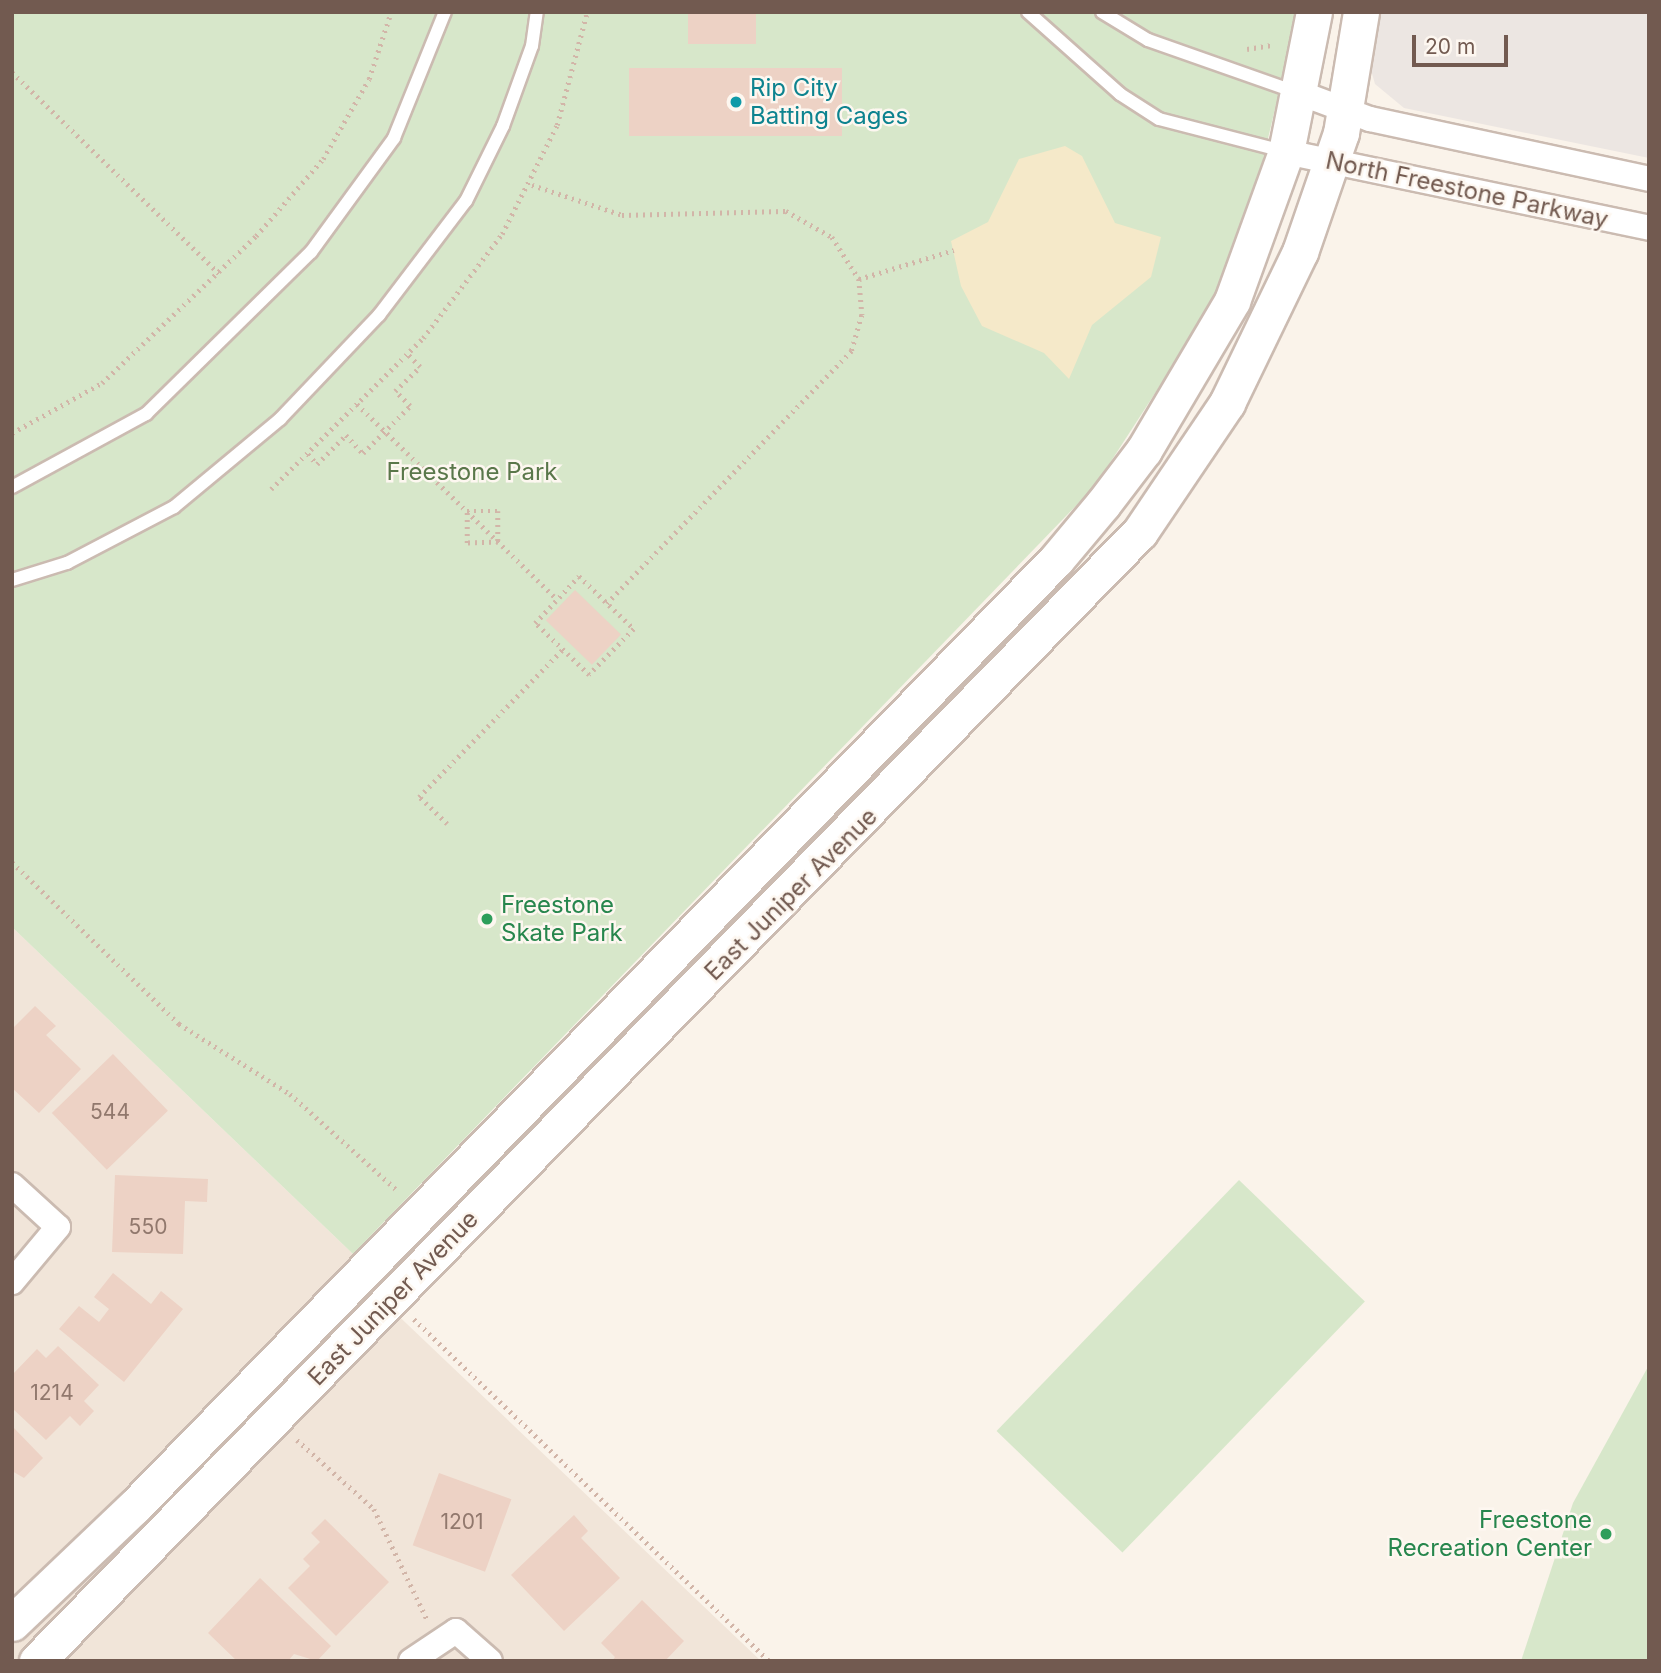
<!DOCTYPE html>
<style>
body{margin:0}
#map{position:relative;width:1661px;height:1673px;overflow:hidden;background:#faf3ea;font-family:Inter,sans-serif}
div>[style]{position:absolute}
.residential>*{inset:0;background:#f1e5d9}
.industrial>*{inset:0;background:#ece6e2}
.green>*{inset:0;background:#d7e7ca;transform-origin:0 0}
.sand>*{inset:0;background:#f5e9c9}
.building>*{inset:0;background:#edd2c5;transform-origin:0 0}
.path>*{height:4.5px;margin-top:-2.25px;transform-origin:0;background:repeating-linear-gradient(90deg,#d2b5a8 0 2px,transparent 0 7px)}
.roads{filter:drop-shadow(2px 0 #cbbbb1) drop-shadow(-2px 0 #cbbbb1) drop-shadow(0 2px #cbbbb1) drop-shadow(0 -2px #cbbbb1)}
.lane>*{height:12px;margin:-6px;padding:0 6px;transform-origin:6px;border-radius:6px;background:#fff}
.street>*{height:24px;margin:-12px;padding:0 12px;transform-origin:12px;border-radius:12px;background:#fff}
.secondary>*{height:35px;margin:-17.5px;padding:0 17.5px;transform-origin:17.5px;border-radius:17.5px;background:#fff}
.dots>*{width:19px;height:19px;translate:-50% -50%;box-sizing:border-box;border:4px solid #fdf7f0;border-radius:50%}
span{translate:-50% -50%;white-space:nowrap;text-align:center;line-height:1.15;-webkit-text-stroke:5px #fdf7f0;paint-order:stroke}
.number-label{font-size:21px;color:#91786d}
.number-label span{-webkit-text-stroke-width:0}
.culture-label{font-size:24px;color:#0d838f}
.left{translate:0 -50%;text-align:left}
.street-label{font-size:24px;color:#725a50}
.park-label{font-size:24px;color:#5a774a}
.leisure-label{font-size:24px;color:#27864d}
.right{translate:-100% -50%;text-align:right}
.frame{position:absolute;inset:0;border:14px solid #725a50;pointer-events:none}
.scale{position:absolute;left:1412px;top:35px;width:96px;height:32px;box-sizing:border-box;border:4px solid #725a50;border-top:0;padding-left:9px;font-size:21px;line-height:24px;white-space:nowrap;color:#725a50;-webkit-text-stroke:5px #fdf7f0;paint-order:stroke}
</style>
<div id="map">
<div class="residential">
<i style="clip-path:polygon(12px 927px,353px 1254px,345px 1265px,761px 1661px,12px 1661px)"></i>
</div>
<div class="industrial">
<i style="clip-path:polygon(1378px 12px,1649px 12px,1649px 158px,1404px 108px,1375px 84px,1371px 70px)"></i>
</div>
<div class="green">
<i style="clip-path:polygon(12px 12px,1298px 12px,1251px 210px,1214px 302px,1095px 486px,353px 1254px,12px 927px)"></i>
<i style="left:1239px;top:1180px;width:175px;height:349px;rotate:44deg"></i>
<i style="clip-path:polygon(1649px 1365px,1649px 1661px,1521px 1661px,1573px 1503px)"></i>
</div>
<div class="sand">
<i style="clip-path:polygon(1065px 146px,1082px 156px,1115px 223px,1161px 237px,1151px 277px,1092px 325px,1069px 379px,1044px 353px,982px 326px,961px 286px,951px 241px,988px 222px,1019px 159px)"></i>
</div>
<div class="building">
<i style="left:688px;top:12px;width:68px;height:32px"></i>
<i style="left:629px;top:68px;width:213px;height:68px"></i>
<i style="left:575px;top:590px;width:64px;height:42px;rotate:44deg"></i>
<i style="clip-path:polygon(35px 1006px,56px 1026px,46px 1035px,81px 1069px,39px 1113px,12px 1088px,12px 1029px)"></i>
<i style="left:113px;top:1054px;width:79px;height:85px;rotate:46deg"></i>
<i style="clip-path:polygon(115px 1175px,208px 1179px,207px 1202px,185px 1201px,183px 1254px,112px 1252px)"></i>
<i style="clip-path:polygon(113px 1273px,151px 1304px,161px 1291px,183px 1309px,124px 1382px,59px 1329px,79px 1306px,99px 1322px,109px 1309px,94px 1297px)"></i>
<i style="clip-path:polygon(58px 1346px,99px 1385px,84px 1401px,94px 1411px,80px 1426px,70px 1416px,46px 1440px,12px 1408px,12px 1375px,37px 1349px,46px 1358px)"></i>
<i style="clip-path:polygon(12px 1426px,43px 1458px,24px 1478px,12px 1471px)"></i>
<i style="left:439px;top:1473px;width:77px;height:77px;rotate:20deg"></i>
<i style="clip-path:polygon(574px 1515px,588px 1531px,581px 1538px,620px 1578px,564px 1631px,511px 1575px)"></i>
<i style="clip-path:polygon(325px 1519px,389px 1582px,336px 1636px,288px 1588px,310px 1566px,303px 1559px,320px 1542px,311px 1533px)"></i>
<i style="clip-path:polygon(260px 1578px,331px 1646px,317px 1661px,294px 1654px,288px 1661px,237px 1661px,208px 1633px)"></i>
<i style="clip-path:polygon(642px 1600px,684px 1641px,665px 1661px,612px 1661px,615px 1657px,601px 1643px)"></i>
</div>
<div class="path">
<i style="left:1247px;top:49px;width:25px;rotate:-9deg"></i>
<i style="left:12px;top:72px;width:289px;rotate:44.2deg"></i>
<i style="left:532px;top:185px;width:95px;rotate:18.4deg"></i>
<i style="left:622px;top:215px;width:164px;rotate:-1.4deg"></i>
<i style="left:786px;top:211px;width:53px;rotate:29.5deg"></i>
<i style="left:832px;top:237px;width:50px;rotate:57.3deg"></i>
<i style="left:859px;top:279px;width:36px;rotate:85deg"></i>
<i style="left:862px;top:315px;width:37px;rotate:106deg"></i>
<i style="left:852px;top:351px;width:352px;rotate:134.1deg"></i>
<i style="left:859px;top:279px;width:99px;rotate:-17deg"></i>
<i style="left:357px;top:404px;width:279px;rotate:44.3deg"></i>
<i style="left:12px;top:433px;width:103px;rotate:-29.1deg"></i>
<i style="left:102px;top:383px;width:213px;rotate:-43.7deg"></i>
<i style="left:256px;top:236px;width:102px;rotate:-49deg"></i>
<i style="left:323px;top:159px;width:92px;rotate:-60.1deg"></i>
<i style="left:369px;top:79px;width:71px;rotate:-71.8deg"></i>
<i style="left:308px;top:454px;width:13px;rotate:48deg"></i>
<i style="left:317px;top:464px;width:41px;rotate:-45deg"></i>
<i style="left:346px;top:435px;width:25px;rotate:47deg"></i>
<i style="left:363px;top:453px;width:66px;rotate:-45deg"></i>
<i style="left:410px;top:406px;width:21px;rotate:-135deg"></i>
<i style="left:395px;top:391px;width:35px;rotate:-44deg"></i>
<i style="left:420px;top:367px;width:18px;rotate:-135deg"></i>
<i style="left:271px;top:489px;width:214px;rotate:-44.8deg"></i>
<i style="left:423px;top:338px;width:131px;rotate:-52.8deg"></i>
<i style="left:502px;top:234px;width:122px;rotate:-63.2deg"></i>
<i style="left:557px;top:125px;width:117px;rotate:-75.1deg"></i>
<i style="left:467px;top:511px;width:31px"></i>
<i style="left:498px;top:511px;width:31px;rotate:90deg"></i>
<i style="left:498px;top:542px;width:31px;rotate:178deg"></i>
<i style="left:467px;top:543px;width:32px;rotate:-90deg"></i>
<i style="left:579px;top:576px;width:76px;rotate:43.9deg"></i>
<i style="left:634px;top:629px;width:64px;rotate:134.4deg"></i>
<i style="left:589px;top:675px;width:75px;rotate:-136.1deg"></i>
<i style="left:535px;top:623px;width:64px;rotate:-46.9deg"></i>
<i style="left:447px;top:824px;width:39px;rotate:-136deg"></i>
<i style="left:419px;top:797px;width:205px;rotate:-45.8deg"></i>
<i style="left:12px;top:862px;width:233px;rotate:44.1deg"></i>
<i style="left:179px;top:1024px;width:131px;rotate:32.2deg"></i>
<i style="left:290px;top:1094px;width:142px;rotate:41.9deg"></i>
<i style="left:414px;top:1319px;width:493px;rotate:43.9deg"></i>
<i style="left:297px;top:1440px;width:103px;rotate:41.9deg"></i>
<i style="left:374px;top:1509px;width:122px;rotate:64.3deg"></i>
</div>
<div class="roads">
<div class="lane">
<i style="left:1028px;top:12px;width:123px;rotate:41.7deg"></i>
<i style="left:1120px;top:94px;width:46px;rotate:32.7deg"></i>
<i style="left:1159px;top:119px;width:128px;rotate:14.5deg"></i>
<i style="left:1102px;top:12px;width:54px;rotate:31.3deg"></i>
<i style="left:1148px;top:40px;width:157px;rotate:19.4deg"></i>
<i style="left:12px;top:487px;width:153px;rotate:-28.6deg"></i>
<i style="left:146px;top:414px;width:231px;rotate:-44.5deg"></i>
<i style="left:311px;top:252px;width:141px;rotate:-53.9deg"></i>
<i style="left:394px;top:138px;width:136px;rotate:-68deg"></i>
<i style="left:12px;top:580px;width:58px;rotate:-17.2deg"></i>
<i style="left:67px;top:563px;width:121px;rotate:-27.6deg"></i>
<i style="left:174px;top:507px;width:138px;rotate:-39.7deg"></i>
<i style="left:280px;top:419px;width:144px;rotate:-46.4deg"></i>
<i style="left:379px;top:315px;width:143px;rotate:-52.7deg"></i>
<i style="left:466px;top:201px;width:84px;rotate:-63.7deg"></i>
<i style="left:503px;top:126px;width:85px;rotate:-70.1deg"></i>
<i style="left:532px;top:46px;width:34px;rotate:-82deg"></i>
</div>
<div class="street">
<i style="left:1300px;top:93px;width:75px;rotate:20.4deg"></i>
<i style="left:1370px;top:119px;width:285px;rotate:12.1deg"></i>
<i style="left:1286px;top:152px;width:371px;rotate:11.8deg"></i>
<i style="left:12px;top:1185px;width:62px;rotate:42.4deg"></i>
<i style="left:58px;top:1227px;width:72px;rotate:129.9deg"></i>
<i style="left:411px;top:1661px;width:54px;rotate:-33.7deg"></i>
<i style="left:456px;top:1631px;width:45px;rotate:41.4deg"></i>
</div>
<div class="secondary">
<i style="left:12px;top:1623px;width:168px;rotate:-43.6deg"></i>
<i style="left:134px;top:1507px;width:1322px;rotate:-45.77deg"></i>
<i style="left:1056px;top:560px;width:73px;rotate:-50deg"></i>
<i style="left:1103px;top:504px;width:68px;rotate:-52.8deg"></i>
<i style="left:1144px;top:450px;width:173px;rotate:-59.4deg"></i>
<i style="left:1232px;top:301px;width:158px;rotate:-70.1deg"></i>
<i style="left:1286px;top:152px;width:143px;rotate:-78.7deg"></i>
<i style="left:37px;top:1661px;width:1578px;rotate:-45.67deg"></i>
<i style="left:1140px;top:532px;width:156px;rotate:-56deg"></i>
<i style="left:1227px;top:403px;width:168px;rotate:-64.2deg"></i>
<i style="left:1300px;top:252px;width:126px;rotate:-71deg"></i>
<i style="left:1341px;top:133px;width:123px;rotate:-80.6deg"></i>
</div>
</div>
<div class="dots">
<i style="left:736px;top:102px;background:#0f9aa8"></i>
<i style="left:487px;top:919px;background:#2e9e5b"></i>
<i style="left:1606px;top:1534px;background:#2e9e5b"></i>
</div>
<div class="number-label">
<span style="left:110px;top:1112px">544</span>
<span style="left:148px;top:1227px">550</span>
<span style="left:52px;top:1393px">1214</span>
<span style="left:462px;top:1522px">1201</span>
</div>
<div class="culture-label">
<span class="left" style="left:750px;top:102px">Rip City<br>Batting Cages</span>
</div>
<div class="street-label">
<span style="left:1467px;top:190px;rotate:12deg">North Freestone Parkway</span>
<span style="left:791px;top:894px;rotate:-45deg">East Juniper Avenue</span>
<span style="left:393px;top:1298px;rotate:-46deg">East Juniper Avenue</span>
</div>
<div class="park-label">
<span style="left:472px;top:472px">Freestone Park</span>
</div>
<div class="leisure-label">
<span class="left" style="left:501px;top:919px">Freestone<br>Skate Park</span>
<span class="right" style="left:1592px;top:1534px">Freestone<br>Recreation Center</span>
</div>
<div class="frame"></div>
<div class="scale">20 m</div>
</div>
